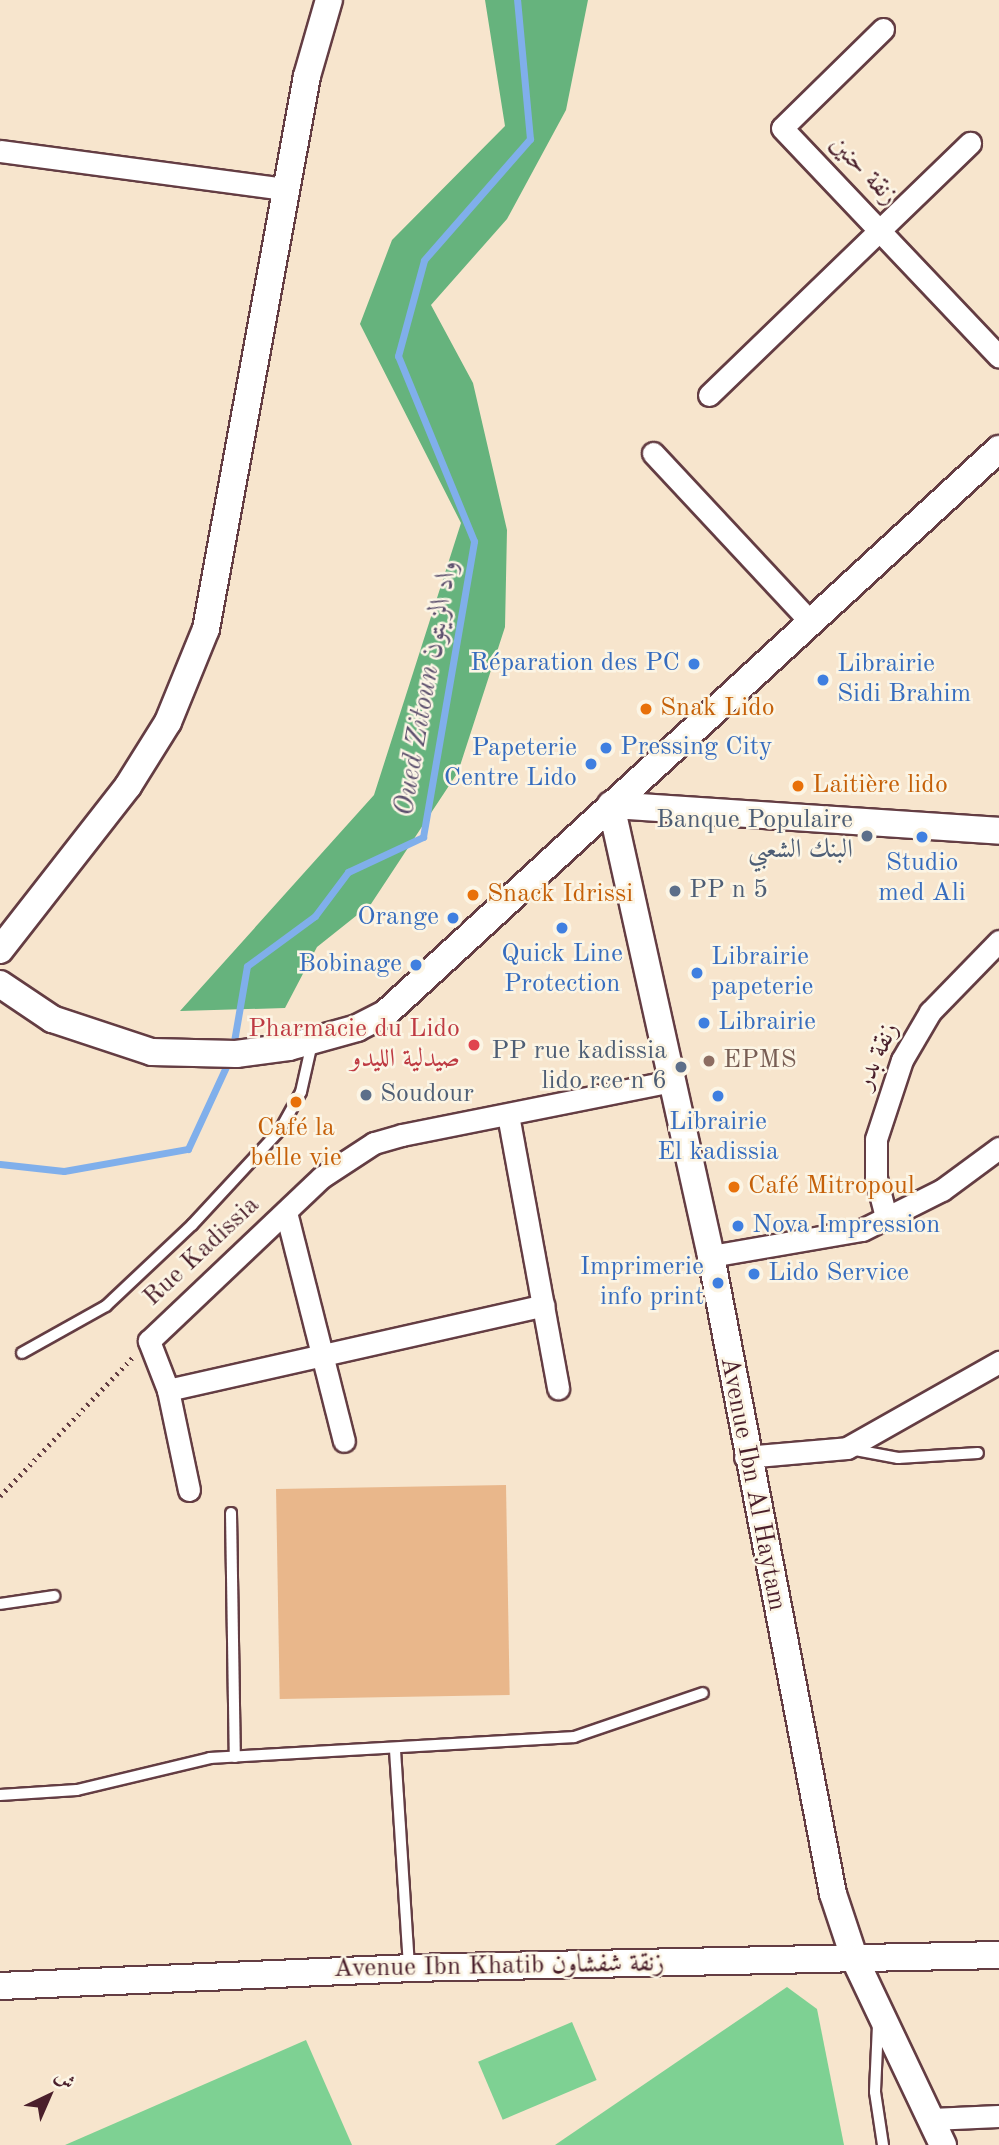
<!DOCTYPE html>
<meta charset="utf-8">
<style>
body{margin:0}
#map{position:relative;width:999px;height:2145px;overflow:hidden;background:#f7e5cd;font-family:"Old Standard TT",Amiri,serif}
div>[style]{position:absolute}
.green>*{inset:0;background:#7ed193;transform-origin:0 0}
.forest>*{inset:0;background:#66b37d}
.stream>*{height:7px;margin:-3.5px;padding:0 3.5px;transform-origin:3.5px;border-radius:3.5px;background:#80afeb}
.building>*{inset:0;background:#e9b78b;transform-origin:0 0}
.path>*{height:4.5px;margin-top:-2.25px;transform-origin:0;background:repeating-linear-gradient(90deg,#643d43 0 2px,transparent 0 7px)}
.roads{filter:drop-shadow(2px 0 #643d43) drop-shadow(-2px 0 #643d43) drop-shadow(0 2px #643d43) drop-shadow(0 -2px #643d43)}
.service>*{height:10px;margin:-5px;padding:0 5px;transform-origin:5px;border-radius:5px;background:#fff}
.minor>*{height:21px;margin:-10.5px;padding:0 10.5px;transform-origin:10.5px;border-radius:10.5px;background:#fff}
.tertiary>*{height:26px;margin:-13px;padding:0 13px;transform-origin:13px;border-radius:13px;background:#fff}
.dots>*{width:19px;height:19px;translate:-50% -50%;box-sizing:border-box;border:4px solid #fcf5e5;border-radius:50%}
span{translate:-50% -50%;white-space:nowrap;text-align:center;line-height:1.15;-webkit-text-stroke:5px #fcf5e5;paint-order:stroke}
.street-label{font-size:26px;color:#4a1f2b}
.shop-label{font-size:26px;color:#366cbe}
.right{translate:-100% -50%;text-align:right}
.left{translate:0 -50%;text-align:left}
.food-label{font-size:26px;color:#c56008}
.service-label{font-size:26px;color:#4e5e75}
.health-label{font-size:26px;color:#be3a42}
.education-label{font-size:26px;color:#785e54}
.water-label{font-size:28px;color:#5d516e;font-style:italic}
.north{position:absolute;left:14px;top:2061px;width:70px;height:70px;-webkit-text-stroke:5px #fcf5e5;paint-order:stroke;rotate:44deg;font-size:19px;font-weight:700;line-height:28px;text-align:center;color:#4a1f2b}
.north::after{content:'';display:block;margin:auto;width:24px;height:32px;background:#4a1f2b;clip-path:polygon(50% 0,100% 100%,50% 72%,0 100%)}
</style>
<div id="map">
<div class="green">
<i style="clip-path:polygon(787px 1987px,817px 2009px,844px 2145px,555px 2145px)"></i>
<i style="left:572px;top:2022px;width:63px;height:102px;rotate:67deg"></i>
<i style="clip-path:polygon(306px 2040px,352px 2145px,65px 2145px)"></i>
</div>
<div class="forest">
<i style="clip-path:polygon(485px 0,588px 0,566px 110px,507px 219px,431px 305px,473px 383px,507px 530px,505px 627px,458px 772px,371px 904px,317px 947px,285px 1008px,180px 1011px,374px 795px,461px 523px,360px 324px,392px 240px,505px 126px)"></i>
</div>
<div class="stream">
<i style="left:233px;top:1047px;width:82px;rotate:-80.2deg"></i>
<i style="left:247px;top:966px;width:84px;rotate:-36.3deg"></i>
<i style="left:315px;top:916px;width:55px;rotate:-53.1deg"></i>
<i style="left:348px;top:872px;width:83px;rotate:-25deg"></i>
<i style="left:423px;top:837px;width:300px;rotate:-80.2deg"></i>
<i style="left:474px;top:541px;width:200px;rotate:-112.3deg"></i>
<i style="left:398px;top:356px;width:99px;rotate:-74.8deg"></i>
<i style="left:424px;top:260px;width:161px;rotate:-48.8deg"></i>
<i style="left:530px;top:139px;width:140px;rotate:-95.3deg"></i>
<i style="left:0;top:1164px;width:64px;rotate:6.2deg"></i>
<i style="left:64px;top:1171px;width:126px;rotate:-10.1deg"></i>
<i style="left:188px;top:1149px;width:100px;rotate:-65.2deg"></i>
</div>
<div class="building">
<i style="left:506px;top:1485px;width:210px;height:230px;rotate:89deg"></i>
</div>
<div class="path">
<i style="left:0;top:1496px;width:194px;rotate:-46.3deg"></i>
</div>
<div class="roads">
<div class="service">
<i style="left:22px;top:1353px;width:96px;rotate:-29.2deg"></i>
<i style="left:106px;top:1306px;width:118px;rotate:-43.3deg"></i>
<i style="left:192px;top:1225px;width:129px;rotate:-47.2deg"></i>
<i style="left:280px;top:1130px;width:43px;rotate:-61.1deg"></i>
<i style="left:301px;top:1092px;width:50px;rotate:-77.3deg"></i>
<i style="left:850px;top:1449px;width:49px;rotate:10.6deg"></i>
<i style="left:898px;top:1458px;width:80px;rotate:-3.6deg"></i>
<i style="left:231px;top:1513px;width:244px;rotate:89.1deg"></i>
<i style="left:0;top:1604px;width:55px;rotate:-8.4deg"></i>
<i style="left:395px;top:1750px;width:217px;rotate:86.3deg"></i>
<i style="left:0;top:1795px;width:77px;rotate:-3.7deg"></i>
<i style="left:77px;top:1790px;width:137px;rotate:-13.5deg"></i>
<i style="left:210px;top:1758px;width:365px;rotate:-3.3deg"></i>
<i style="left:574px;top:1737px;width:136px;rotate:-18.8deg"></i>
<i style="left:878px;top:2025px;width:67px;rotate:92.6deg"></i>
<i style="left:875px;top:2092px;width:54px;rotate:81.4deg"></i>
</div>
<div class="minor">
<i style="left:883px;top:29px;width:141px;rotate:135.6deg"></i>
<i style="left:782px;top:128px;width:315px;rotate:46.5deg"></i>
<i style="left:0;top:151px;width:288px;rotate:7.6deg"></i>
<i style="left:709px;top:395px;width:363px;rotate:-44deg"></i>
<i style="left:653px;top:453px;width:229px;rotate:47deg"></i>
<i style="left:508px;top:1115px;width:278px;rotate:79.6deg"></i>
<i style="left:286px;top:1212px;width:236px;rotate:75.8deg"></i>
<i style="left:887px;top:1221px;width:44px;rotate:-104.3deg"></i>
<i style="left:876px;top:1178px;width:39px;rotate:-90deg"></i>
<i style="left:876px;top:1139px;width:83px;rotate:-71.8deg"></i>
<i style="left:902px;top:1060px;width:56px;rotate:-59.7deg"></i>
<i style="left:930px;top:1012px;width:99px;rotate:-45.8deg"></i>
<i style="left:711px;top:1256px;width:153px;rotate:-9.8deg"></i>
<i style="left:862px;top:1230px;width:89px;rotate:-26.6deg"></i>
<i style="left:942px;top:1190px;width:71px;rotate:-36.4deg"></i>
<i style="left:168px;top:1390px;width:385px;rotate:-12.7deg"></i>
<i style="left:745px;top:1457px;width:102px;rotate:-5deg"></i>
<i style="left:847px;top:1448px;width:175px;rotate:-29.5deg"></i>
<i style="left:189px;top:1490px;width:102px;rotate:-101.9deg"></i>
<i style="left:168px;top:1390px;width:53px;rotate:-111.2deg"></i>
<i style="left:149px;top:1341px;width:238px;rotate:-43.5deg"></i>
<i style="left:322px;top:1177px;width:62px;rotate:-33.2deg"></i>
<i style="left:374px;top:1143px;width:29px;rotate:-16deg"></i>
<i style="left:402px;top:1135px;width:275px;rotate:-11.3deg"></i>
<i style="left:931px;top:2119px;width:68px;rotate:-2.5deg"></i>
</div>
<div class="tertiary">
<i style="left:0;top:950px;width:208px;rotate:-52deg"></i>
<i style="left:128px;top:786px;width:75px;rotate:-58deg"></i>
<i style="left:168px;top:722px;width:100px;rotate:-67.8deg"></i>
<i style="left:206px;top:629px;width:562px;rotate:-79.65deg"></i>
<i style="left:307px;top:76px;width:79px;rotate:-73.9deg"></i>
<i style="left:0;top:984px;width:63px;rotate:33.9deg"></i>
<i style="left:52px;top:1019px;width:105px;rotate:18.3deg"></i>
<i style="left:152px;top:1052px;width:84px;rotate:1.4deg"></i>
<i style="left:236px;top:1054px;width:53px;rotate:-7.5deg"></i>
<i style="left:289px;top:1047px;width:71px;rotate:-15.6deg"></i>
<i style="left:357px;top:1028px;width:33px;rotate:-27deg"></i>
<i style="left:386px;top:1013px;width:833px;rotate:-42.62deg"></i>
<i style="left:0;top:1986px;width:409px;rotate:-2.5deg"></i>
<i style="left:409px;top:1968px;width:590px;rotate:-1.26deg"></i>
<i style="left:943px;top:2145px;width:205px;rotate:-115.4deg"></i>
<i style="left:855px;top:1960px;width:70px;rotate:-108.4deg"></i>
<i style="left:833px;top:1894px;width:650px;rotate:-100.83deg"></i>
<i style="left:711px;top:1256px;width:462px;rotate:-102.5deg"></i>
<i style="left:611px;top:805px;width:389px;rotate:3.8deg"></i>
</div>
</div>
<div class="dots">
<i style="left:694px;top:664px;background:#3f7fe0"></i>
<i style="left:823px;top:680px;background:#3f7fe0"></i>
<i style="left:646px;top:709px;background:#e8710a"></i>
<i style="left:606px;top:748px;background:#3f7fe0"></i>
<i style="left:591px;top:764px;background:#3f7fe0"></i>
<i style="left:798px;top:786px;background:#e8710a"></i>
<i style="left:867px;top:836px;background:#5c6f8a"></i>
<i style="left:922px;top:837px;background:#3f7fe0"></i>
<i style="left:675px;top:891px;background:#5c6f8a"></i>
<i style="left:473px;top:895px;background:#e8710a"></i>
<i style="left:453px;top:918px;background:#3f7fe0"></i>
<i style="left:562px;top:928px;background:#3f7fe0"></i>
<i style="left:416px;top:965px;background:#3f7fe0"></i>
<i style="left:697px;top:973px;background:#3f7fe0"></i>
<i style="left:704px;top:1023px;background:#3f7fe0"></i>
<i style="left:474px;top:1045px;background:#e0444e"></i>
<i style="left:709px;top:1061px;background:#8d6e63"></i>
<i style="left:681px;top:1067px;background:#5c6f8a"></i>
<i style="left:366px;top:1095px;background:#5c6f8a"></i>
<i style="left:718px;top:1096px;background:#3f7fe0"></i>
<i style="left:296px;top:1102px;background:#e8710a"></i>
<i style="left:734px;top:1187px;background:#e8710a"></i>
<i style="left:738px;top:1226px;background:#3f7fe0"></i>
<i style="left:754px;top:1274px;background:#3f7fe0"></i>
<i style="left:718px;top:1283px;background:#3f7fe0"></i>
</div>
<div class="street-label">
<span style="left:863px;top:171px;rotate:46deg">زنقة حنين</span>
<span style="left:878px;top:1056px;rotate:-66deg">زنقة بدر</span>
<span style="left:202px;top:1252px;rotate:-43deg">Rue Kadissia</span>
<span style="left:752px;top:1484px;rotate:79deg">Avenue Ibn Al Haytam</span>
<span style="left:499px;top:1967px;rotate:-1deg">Avenue Ibn Khatib زنقة شفشاون</span>
</div>
<div class="shop-label">
<span class="right" style="left:680px;top:664px">Réparation des PC</span>
<span class="left" style="left:837px;top:680px">Librairie<br>Sidi Brahim</span>
<span class="left" style="left:620px;top:748px">Pressing City</span>
<span class="right" style="left:577px;top:764px">Papeterie<br>Centre Lido</span>
<span style="left:922px;top:879px">Studio<br>med Ali</span>
<span class="right" style="left:439px;top:918px">Orange</span>
<span style="left:562px;top:970px">Quick Line<br>Protection</span>
<span class="left" style="left:711px;top:973px">Librairie<br>papeterie</span>
<span class="right" style="left:402px;top:965px">Bobinage</span>
<span class="left" style="left:718px;top:1023px">Librairie</span>
<span style="left:718px;top:1138px">Librairie<br>El kadissia</span>
<span class="left" style="left:752px;top:1226px">Nova Impression</span>
<span class="right" style="left:704px;top:1283px">Imprimerie<br>info print</span>
<span class="left" style="left:768px;top:1274px">Lido Service</span>
</div>
<div class="food-label">
<span class="left" style="left:660px;top:709px">Snak Lido</span>
<span class="left" style="left:812px;top:786px">Laitière lido</span>
<span class="left" style="left:487px;top:895px">Snack Idrissi</span>
<span style="left:296px;top:1144px">Café la<br>belle vie</span>
<span class="left" style="left:748px;top:1187px">Café Mitropoul</span>
</div>
<div class="service-label">
<span class="right" style="left:853px;top:836px">Banque Populaire<br>البنك الشعبي</span>
<span class="left" style="left:689px;top:891px">PP n 5</span>
<span class="right" style="left:667px;top:1067px">PP rue kadissia<br>lido rce n 6</span>
<span class="left" style="left:380px;top:1095px">Soudour</span>
</div>
<div class="health-label">
<span class="right" style="left:460px;top:1045px">Pharmacie du Lido<br>صيدلية الليدو</span>
</div>
<div class="education-label">
<span class="left" style="left:723px;top:1061px">EPMS</span>
</div>
<div class="water-label">
<span style="left:427px;top:688px;rotate:-80deg">Oued Zitoun واد الزيتون</span>
</div>
<div class="north">ش</div>
</div>
